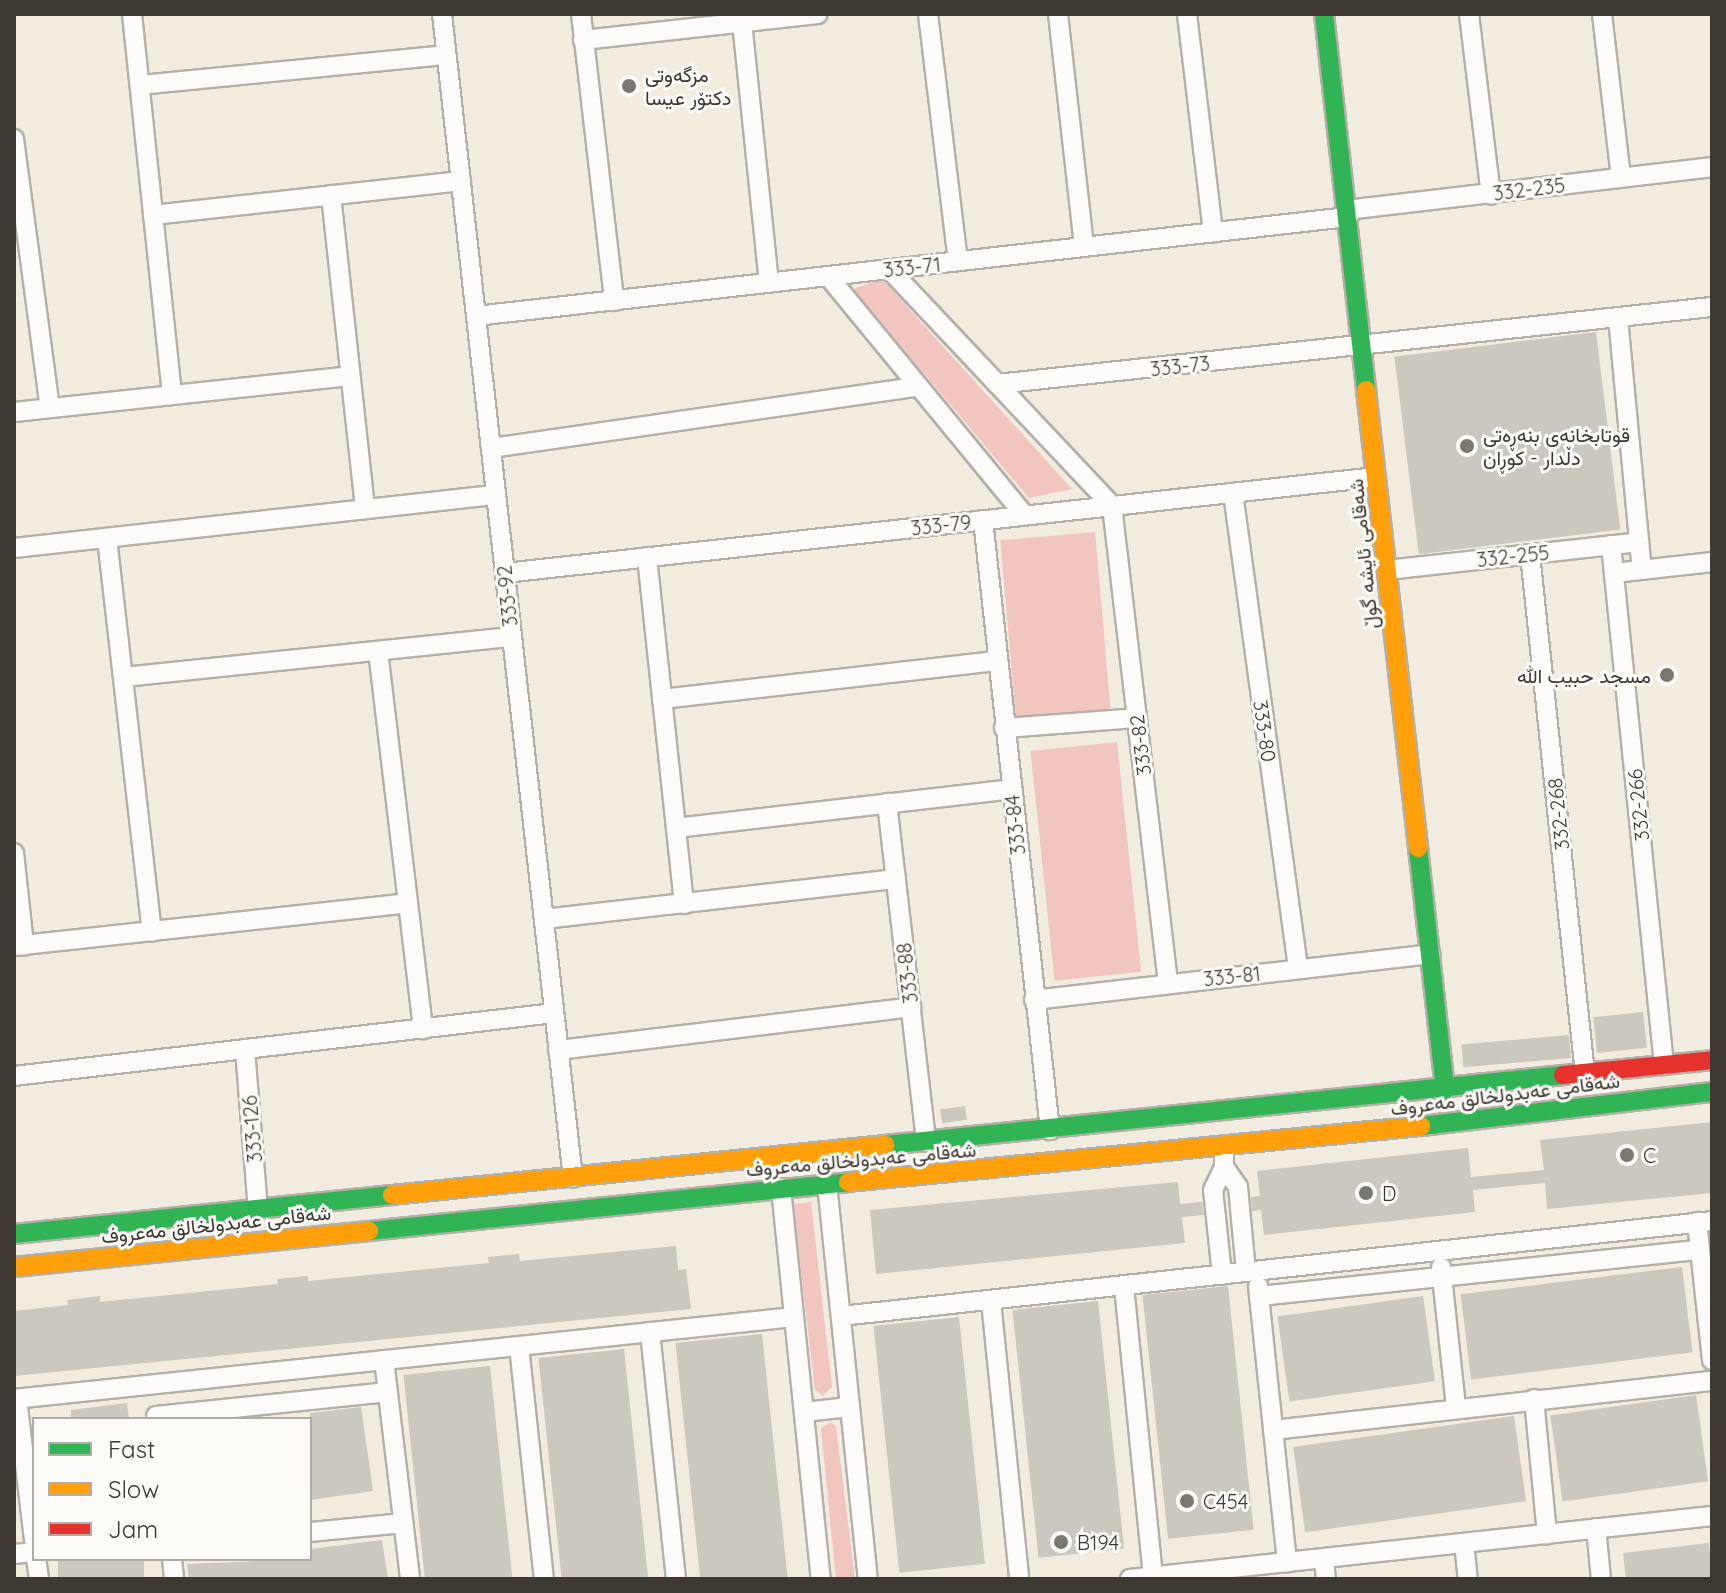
<!DOCTYPE html>
<meta charset="utf-8">
<style>
body{margin:0}
#map{position:relative;width:1726px;height:1593px;overflow:hidden;background:#f1ebe0;font-family:Quicksand,Vazirmatn,sans-serif}
div>[style]{position:absolute}
.green>*{inset:0;background:#f1c6c0;transform-origin:0 0}
.building>*{inset:0;background:#cac8bf;transform-origin:0 0}
.roads{filter:drop-shadow(2px 0 #b5b0a7) drop-shadow(-2px 0 #b5b0a7) drop-shadow(0 2px #b5b0a7) drop-shadow(0 -2px #b5b0a7)}
.street>*{height:18px;margin:-9px;padding:0 9px;transform-origin:9px;border-radius:9px;background:#fdfcfa}
.fast>*{height:18px;margin:-9px;padding:0 9px;transform-origin:9px;border-radius:9px;background:#30b455}
.slow>*{height:18px;margin:-9px;padding:0 9px;transform-origin:9px;border-radius:9px;background:#ff9f0a}
.jam>*{height:18px;margin:-9px;padding:0 9px;transform-origin:9px;border-radius:9px;background:#e5322d}
.dots>*{width:22px;height:22px;translate:-50% -50%;box-sizing:border-box;border:4px solid #fdfbf7;border-radius:50%}
span{translate:-50% -50%;white-space:nowrap;text-align:center;line-height:1.15;-webkit-text-stroke:6px #fdfbf7;paint-order:stroke}
.poi-label{font-size:20px;color:#3d3831}
.left{translate:0 -50%;text-align:left}
.right{translate:-100% -50%;text-align:right}
.street-label{font-size:20px;color:#3d3831}
.frame{position:absolute;inset:0;border:16px solid #3d3831;pointer-events:none}
.legend{position:absolute;left:32px;top:1417px;width:280px;height:144px;box-sizing:border-box;background:#fdfbf7;border:2px solid #b0ada8;margin:0;padding:10px 14px;list-style:none;font-size:24px;color:#3d3831}
.legend li{display:flex;align-items:center;gap:16px;height:40px}
.legend b{width:40px;border:2px solid #b0ada8}
</style>
<div id="map">
<div class="green">
<i style="clip-path:polygon(882px 279px,1072px 489px,1029px 498px,853px 289px)"></i>
<i style="left:1095px;top:532px;width:180px;height:95px;rotate:85deg"></i>
<i style="left:1117px;top:742px;width:231px;height:87px;rotate:84deg"></i>
<i style="clip-path:polygon(811px 1202px,832px 1387px,823px 1396px,815px 1390px,793px 1204px)"></i>
<i style="clip-path:polygon(831px 1422px,836px 1427px,855px 1579px,836px 1579px,821px 1428px)"></i>
</div>
<div class="building">
<i style="left:1596px;top:332px;width:199px;height:203px;rotate:83deg"></i>
<i style="left:1643px;top:1012px;width:36px;height:50px;rotate:84deg"></i>
<i style="left:1569px;top:1035px;width:23px;height:108px;rotate:85deg"></i>
<i style="left:965px;top:1106px;width:14px;height:25px;rotate:82deg"></i>
<i style="clip-path:polygon(1712px 1122px,1712px 1193px,1547px 1209px,1545px 1183px,1473px 1190px,1475px 1212px,1264px 1235px,1261px 1210px,1252px 1211px,1251px 1197px,1260px 1196px,1257px 1171px,1468px 1148px,1471px 1177px,1544px 1170px,1540px 1140px)"></i>
<i style="clip-path:polygon(1178px 1182px,1180px 1204px,1202px 1202px,1204px 1215px,1182px 1217px,1185px 1243px,876px 1274px,870px 1210px)"></i>
<i style="clip-path:polygon(676px 1246px,678px 1270px,686px 1269px,691px 1309px,14px 1376px,14px 1311px,68px 1305px,67px 1300px,100px 1296px,100px 1302px,278px 1284px,277px 1279px,308px 1276px,308px 1281px,489px 1263px,488px 1257px,519px 1254px,520px 1261px)"></i>
<i style="left:1682px;top:1267px;width:86px;height:223px;rotate:83deg"></i>
<i style="left:1228px;top:1286px;width:245px;height:86px;rotate:84deg"></i>
<i style="left:1423px;top:1296px;width:86px;height:147px;rotate:82deg"></i>
<i style="left:1098px;top:1301px;width:249px;height:86px;rotate:84deg"></i>
<i style="left:959px;top:1317px;width:248px;height:86px;rotate:84deg"></i>
<i style="left:762px;top:1334px;width:246px;height:87px;rotate:84deg"></i>
<i style="left:624px;top:1349px;width:231px;height:86px;rotate:84deg"></i>
<i style="left:490px;top:1366px;width:214px;height:87px;rotate:84deg"></i>
<i style="left:1696px;top:1395px;width:87px;height:147px;rotate:82deg"></i>
<i style="clip-path:polygon(127px 1403px,129px 1419px,71px 1419px,71px 1410px)"></i>
<i style="clip-path:polygon(361px 1407px,373px 1491px,310px 1500px,310px 1413px)"></i>
<i style="left:1514px;top:1416px;width:86px;height:223px;rotate:82deg"></i>
<i style="clip-path:polygon(382px 1540px,388px 1579px,189px 1579px,187px 1564px,310px 1559px,310px 1549px)"></i>
<i style="clip-path:polygon(1709px 1543px,1712px 1579px,1626px 1579px,1623px 1553px)"></i>
<i style="left:58px;top:1559px;width:86px;height:20px"></i>
</div>
<div class="roads">
<div class="street">
<i style="left:132px;top:14px;width:383px;rotate:84deg"></i>
<i style="left:442px;top:14px;width:1171px;rotate:83.58deg"></i>
<i style="left:581px;top:14px;width:289px;rotate:83.4deg"></i>
<i style="left:928px;top:14px;width:249px;rotate:83.1deg"></i>
<i style="left:1058px;top:14px;width:234px;rotate:83.6deg"></i>
<i style="left:1187px;top:14px;width:220px;rotate:83.2deg"></i>
<i style="left:1469px;top:14px;width:182px;rotate:83.1deg"></i>
<i style="left:1602px;top:14px;width:165px;rotate:83.4deg"></i>
<i style="left:742px;top:22px;width:262px;rotate:84.1deg"></i>
<i style="left:583px;top:40px;width:236px;rotate:-6.3deg"></i>
<i style="left:140px;top:85px;width:307px;rotate:-5.6deg"></i>
<i style="left:14px;top:139px;width:271px;rotate:82.4deg"></i>
<i style="left:331px;top:195px;width:316px;rotate:83.8deg"></i>
<i style="left:1347px;top:210px;width:368px;rotate:-6.7deg"></i>
<i style="left:153px;top:215px;width:310px;rotate:-6.3deg"></i>
<i style="left:889px;top:269px;width:325px;rotate:46.7deg"></i>
<i style="left:1112px;top:506px;width:480px;rotate:83.3deg"></i>
<i style="left:828px;top:276px;width:310px;rotate:50.6deg"></i>
<i style="left:476px;top:316px;width:878px;rotate:-6.48deg"></i>
<i style="left:1618px;top:318px;width:253px;rotate:84.6deg"></i>
<i style="left:997px;top:384px;width:719px;rotate:-6.15deg"></i>
<i style="left:14px;top:412px;width:338px;rotate:-6.1deg"></i>
<i style="left:491px;top:448px;width:427px;rotate:-8.2deg"></i>
<i style="left:1233px;top:493px;width:480px;rotate:82.2deg"></i>
<i style="left:983px;top:520px;width:614px;rotate:83.73deg"></i>
<i style="left:107px;top:538px;width:396px;rotate:83.5deg"></i>
<i style="left:1611px;top:545px;width:523px;rotate:84.18deg"></i>
<i style="left:14px;top:548px;width:485px;rotate:-6.3deg"></i>
<i style="left:1530px;top:554px;width:523px;rotate:83.96deg"></i>
<i style="left:647px;top:557px;width:349px;rotate:83.9deg"></i>
<i style="left:1387px;top:570px;width:254px;rotate:-6.3deg"></i>
<i style="left:505px;top:573px;width:876px;rotate:-6.29deg"></i>
<i style="left:1614px;top:573px;width:99px;rotate:-6.4deg"></i>
<i style="left:378px;top:651px;width:381px;rotate:83.2deg"></i>
<i style="left:123px;top:677px;width:391px;rotate:-5.9deg"></i>
<i style="left:662px;top:699px;width:336px;rotate:-6.5deg"></i>
<i style="left:1004px;top:728px;width:133px;rotate:-4.3deg"></i>
<i style="left:887px;top:803px;width:341px;rotate:83.4deg"></i>
<i style="left:676px;top:828px;width:337px;rotate:-6.6deg"></i>
<i style="left:14px;top:853px;width:93px;rotate:83.8deg"></i>
<i style="left:544px;top:919px;width:354px;rotate:-6.5deg"></i>
<i style="left:14px;top:946px;width:396px;rotate:-6.2deg"></i>
<i style="left:1034px;top:1000px;width:399px;rotate:-6.6deg"></i>
<i style="left:245px;top:1049px;width:161px;rotate:85.4deg"></i>
<i style="left:558px;top:1050px;width:356px;rotate:-6.9deg"></i>
<i style="left:14px;top:1076px;width:544px;rotate:-6.65deg"></i>
<i style="left:1224px;top:1167px;width:24px;rotate:55deg"></i>
<i style="left:1238px;top:1187px;width:85px;rotate:84.6deg"></i>
<i style="left:827px;top:1184px;width:397px;rotate:84.1deg"></i>
<i style="left:781px;top:1188px;width:393px;rotate:84.2deg"></i>
<i style="left:1697px;top:1222px;width:139px;rotate:83.8deg"></i>
<i style="left:1441px;top:1267px;width:141px;rotate:83.9deg"></i>
<i style="left:1222px;top:1275px;width:85px;rotate:-96deg"></i>
<i style="left:1213px;top:1190px;width:25px;rotate:-64deg"></i>
<i style="left:1224px;top:1167px;width:18px;rotate:-90deg"></i>
<i style="left:1124px;top:1286px;width:292px;rotate:84.3deg"></i>
<i style="left:1258px;top:1286px;width:278px;rotate:84deg"></i>
<i style="left:1259px;top:1296px;width:443px;rotate:-6deg"></i>
<i style="left:991px;top:1301px;width:279px;rotate:84.2deg"></i>
<i style="left:841px;top:1316px;width:876px;rotate:-6.22deg"></i>
<i style="left:650px;top:1332px;width:248px;rotate:84deg"></i>
<i style="left:519px;top:1346px;width:234px;rotate:83.9deg"></i>
<i style="left:384px;top:1360px;width:221px;rotate:83.2deg"></i>
<i style="left:14px;top:1399px;width:784px;rotate:-6deg"></i>
<i style="left:17px;top:1399px;width:142px;rotate:83.1deg"></i>
<i style="left:1534px;top:1399px;width:136px;rotate:84.5deg"></i>
<i style="left:804px;top:1412px;width:46px;rotate:-6.2deg"></i>
<i style="left:156px;top:1416px;width:233px;rotate:-5.9deg"></i>
<i style="left:1273px;top:1430px;width:442px;rotate:-6.4deg"></i>
<i style="left:1596px;top:1528px;width:51px;rotate:84.4deg"></i>
<i style="left:310px;top:1532px;width:93px;rotate:-5.5deg"></i>
<i style="left:1464px;top:1543px;width:36px;rotate:84deg"></i>
<i style="left:14px;top:1554px;width:20px;rotate:-6deg"></i>
<i style="left:1324px;top:1558px;width:21px;rotate:85deg"></i>
<i style="left:36px;top:1559px;width:20px;rotate:81deg"></i>
<i style="left:172px;top:1559px;width:20px;rotate:84deg"></i>
<i style="left:1130px;top:1579px;width:585px;rotate:-6.18deg"></i>
</div>
<div class="fast">
<i style="left:1324px;top:14px;width:378px;rotate:83.6deg"></i>
<i style="left:1418px;top:848px;width:243px;rotate:83.6deg"></i>
<i style="left:1421px;top:1126px;width:293px;rotate:-6.7deg"></i>
<i style="left:885px;top:1145px;width:682px;rotate:-5.89deg"></i>
<i style="left:369px;top:1231px;width:481px;rotate:-5.8deg"></i>
<i style="left:14px;top:1234px;width:380px;rotate:-5.9deg"></i>
</div>
<div class="slow">
<i style="left:1366px;top:390px;width:461px;rotate:83.5deg"></i>
<i style="left:848px;top:1182px;width:576px;rotate:-5.58deg"></i>
<i style="left:392px;top:1195px;width:496px;rotate:-5.8deg"></i>
<i style="left:14px;top:1267px;width:357px;rotate:-5.8deg"></i>
</div>
<div class="jam">
<i style="left:1563px;top:1075px;width:150px;rotate:-5.7deg"></i>
</div>
</div>
<div class="dots">
<i style="left:629px;top:86px;background:#7c776e"></i>
<i style="left:1467px;top:446px;background:#7c776e"></i>
<i style="left:1667px;top:675px;background:#7c776e"></i>
<i style="left:1627px;top:1155px;background:#7c776e"></i>
<i style="left:1366px;top:1193px;background:#7c776e"></i>
<i style="left:1187px;top:1501px;background:#7c776e"></i>
<i style="left:1061px;top:1542px;background:#7c776e"></i>
</div>
<div class="poi-label">
<span class="left" style="left:645px;top:86px">مزگەوتی<br>دکتۆر عیسا</span>
<span class="left" style="left:1483px;top:446px">قوتابخانەی بنەڕەتی<br>دڵدار - کوڕان</span>
<span class="right" style="left:1651px;top:675px">مسجد حبيب الله</span>
<span class="left" style="left:1643px;top:1155px">C</span>
<span class="left" style="left:1382px;top:1193px">D</span>
<span class="left" style="left:1203px;top:1501px">C454</span>
<span class="left" style="left:1077px;top:1542px">B194</span>
</div>
<div class="street-label">
<span style="left:1529px;top:189px;rotate:-7deg">332-235</span>
<span style="left:912px;top:267px;rotate:-6deg">333-71</span>
<span style="left:1180px;top:366px;rotate:-6deg">333-73</span>
<span style="left:941px;top:525px;rotate:-6deg">333-79</span>
<span style="left:1363px;top:554px;rotate:-96deg">شەقامی ئایشە گوڵ</span>
<span style="left:1513px;top:556px;rotate:-6deg">332-255</span>
<span style="left:507px;top:596px;rotate:-96deg">333-92</span>
<span style="left:1265px;top:731px;rotate:82deg">333-80</span>
<span style="left:1140px;top:745px;rotate:-97deg">333-82</span>
<span style="left:1638px;top:805px;rotate:-96deg">332-266</span>
<span style="left:1558px;top:814px;rotate:-96deg">332-268</span>
<span style="left:1015px;top:825px;rotate:-96deg">333-84</span>
<span style="left:907px;top:973px;rotate:-97deg">333-88</span>
<span style="left:1232px;top:976px;rotate:-6deg">333-81</span>
<span style="left:1505px;top:1094px;rotate:-7deg">شەقامی عەبدولخالق مەعروف</span>
<span style="left:252px;top:1129px;rotate:-95deg">333-126</span>
<span style="left:861px;top:1159px;rotate:-5deg">شەقامی عەبدولخالق مەعروف</span>
<span style="left:216px;top:1224px;rotate:-6deg">شەقامی عەبدولخالق مەعروف</span>
</div>
<div class="frame"></div>
<ul class="legend">
<li><b style="height:10px;background:#30b455"></b>Fast</li>
<li><b style="height:10px;background:#ff9f0a"></b>Slow</li>
<li><b style="height:10px;background:#e5322d"></b>Jam</li>
</ul>
</div>
